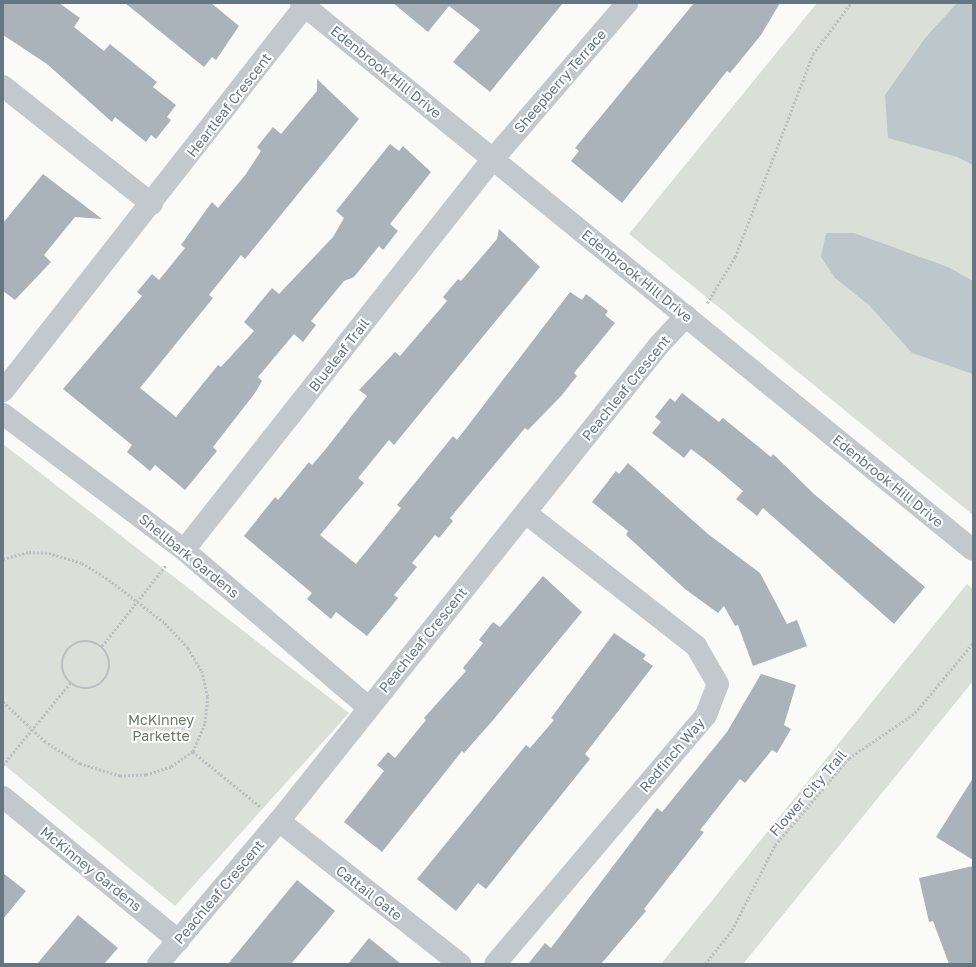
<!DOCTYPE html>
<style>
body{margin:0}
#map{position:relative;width:976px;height:967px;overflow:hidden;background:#fafaf8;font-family:"Golos Text",sans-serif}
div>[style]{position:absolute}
.green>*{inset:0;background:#dadfd7}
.water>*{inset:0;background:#bbc7cb}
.building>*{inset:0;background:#aab3b9}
.path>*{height:2.5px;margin-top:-1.25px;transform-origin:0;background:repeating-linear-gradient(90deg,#bbbfc2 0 2px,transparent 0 4px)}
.path>.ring{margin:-1.25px;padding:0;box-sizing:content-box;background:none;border:2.5px solid #bbbfc2;border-radius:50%}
.minor>*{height:22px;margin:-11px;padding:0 11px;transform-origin:11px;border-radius:11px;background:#c3c8cc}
span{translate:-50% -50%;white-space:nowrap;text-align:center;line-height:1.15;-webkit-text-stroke:4px #fff;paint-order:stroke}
.street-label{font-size:14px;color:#657683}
.park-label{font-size:14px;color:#687a64}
.frame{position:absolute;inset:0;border:4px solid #657683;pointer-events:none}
</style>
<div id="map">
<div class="green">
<i style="clip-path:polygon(817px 3px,973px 3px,973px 515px,629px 234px)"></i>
<i style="clip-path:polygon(3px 444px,349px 713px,175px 906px,3px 764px)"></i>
<i style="clip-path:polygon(967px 584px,973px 589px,973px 681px,743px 964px,661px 964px)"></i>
</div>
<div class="water">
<i style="clip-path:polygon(957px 3px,973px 3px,973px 165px,957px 157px,888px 138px,885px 95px,926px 37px)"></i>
<i style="clip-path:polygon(826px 233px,854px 233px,948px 267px,973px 281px,973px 374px,912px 353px,869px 305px,835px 278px,821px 257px)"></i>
</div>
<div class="building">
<i style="clip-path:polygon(3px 3px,59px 3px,80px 18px,74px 27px,104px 51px,110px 44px,157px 82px,153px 87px,176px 105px,167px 117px,171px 120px,156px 139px,151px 135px,146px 142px,115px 117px,112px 122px,47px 64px,3px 35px)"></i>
<i style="clip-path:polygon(125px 3px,211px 3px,239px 26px,216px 60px,212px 57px,204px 67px)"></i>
<i style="clip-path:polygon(393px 3px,563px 3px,490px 92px,453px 62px,480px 30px,449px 6px,428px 32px)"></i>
<i style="clip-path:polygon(694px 3px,780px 3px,761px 35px,730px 73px,727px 71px,622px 203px,571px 161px,579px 151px,575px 148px)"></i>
<i style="clip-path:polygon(317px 79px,359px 119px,245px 259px,241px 255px,209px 295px,213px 298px,140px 388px,176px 417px,218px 365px,221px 367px,254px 331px,244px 322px,272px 288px,279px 294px,333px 237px,344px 218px,336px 211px,390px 144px,399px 151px,403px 146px,431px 172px,390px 224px,398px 231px,383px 250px,379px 246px,354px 277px,344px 281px,311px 321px,316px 325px,303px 342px,294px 334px,258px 377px,262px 381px,255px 393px,213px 447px,217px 451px,185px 490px,155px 465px,150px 471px,127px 452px,132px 445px,63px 389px,142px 296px,137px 292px,152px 274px,159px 280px,185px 248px,181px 245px,212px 202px,218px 208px,246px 174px,261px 151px,257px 147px,273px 127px,281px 134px,317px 91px)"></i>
<i style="clip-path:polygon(43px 174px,102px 219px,75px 217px,44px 255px,51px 262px,15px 300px,3px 291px,3px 223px)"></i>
<i style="clip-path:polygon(499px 229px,540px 267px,394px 445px,389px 440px,358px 478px,364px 483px,320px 535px,356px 564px,401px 508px,397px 505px,453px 436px,457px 440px,570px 292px,582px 300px,586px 294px,608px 311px,605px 315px,615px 323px,574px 373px,577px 376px,562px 395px,528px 430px,525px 428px,450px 518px,453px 521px,439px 538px,435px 535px,412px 563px,417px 567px,394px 595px,398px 598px,367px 636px,336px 612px,331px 619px,307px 599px,312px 593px,244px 536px,275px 497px,278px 500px,309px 462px,312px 465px,325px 450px,367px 396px,359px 390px,395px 352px,400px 356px,447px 301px,443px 297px,458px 279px,461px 281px,497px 239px)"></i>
<i style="clip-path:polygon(682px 393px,719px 422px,723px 418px,771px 457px,773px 454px,814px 494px,925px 587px,894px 624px,763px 508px,757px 516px,736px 499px,743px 491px,716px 468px,691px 449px,684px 458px,652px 433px,661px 422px,655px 417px,670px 398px,675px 402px)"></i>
<i style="clip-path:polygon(628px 463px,708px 534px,760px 573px,787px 624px,797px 620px,807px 646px,753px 666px,738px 625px,735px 626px,724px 606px,718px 613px,685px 589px,626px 535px,628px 531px,592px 502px,616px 471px,619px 474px)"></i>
<i style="clip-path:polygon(543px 576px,582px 612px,494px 719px,464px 753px,462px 751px,382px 852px,344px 822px,384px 771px,377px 765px,388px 752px,395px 758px,426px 720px,424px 718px,466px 671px,463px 668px,483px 643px,479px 640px,493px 622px,500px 627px)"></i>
<i style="clip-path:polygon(614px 633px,646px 655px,643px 659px,653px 666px,585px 754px,590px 759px,486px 889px,478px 883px,456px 911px,417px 879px,526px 745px,530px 748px,554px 720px,551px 718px)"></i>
<i style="clip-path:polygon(761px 674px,796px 685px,784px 725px,791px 729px,777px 753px,772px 750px,745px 783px,740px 779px,700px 830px,704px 832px,644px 909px,646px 911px,601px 964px,528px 964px,545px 943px,551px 948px,657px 808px,662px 812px,727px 732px)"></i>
<i style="clip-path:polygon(973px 778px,973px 860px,936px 837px)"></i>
<i style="clip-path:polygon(973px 866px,973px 964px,949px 964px,933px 921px,929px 922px,919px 878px)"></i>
<i style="clip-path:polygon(3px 873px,26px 891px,3px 919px)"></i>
<i style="clip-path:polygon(297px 880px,335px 911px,317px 933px,291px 964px,228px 964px)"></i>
<i style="clip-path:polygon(78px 915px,118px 948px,104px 964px,37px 964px)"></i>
<i style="clip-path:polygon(369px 938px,401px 964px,348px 964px)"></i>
</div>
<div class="path">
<i style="left:707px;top:303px;width:54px;rotate:-58.7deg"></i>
<i style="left:735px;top:257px;width:217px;rotate:-69deg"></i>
<i style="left:813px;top:54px;width:64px;rotate:-53.3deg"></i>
<i style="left:3px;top:559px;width:27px;rotate:-15deg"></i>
<i style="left:29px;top:552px;width:20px;rotate:3deg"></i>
<i style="left:49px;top:553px;width:34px;rotate:17deg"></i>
<i style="left:82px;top:563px;width:36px;rotate:32deg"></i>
<i style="left:112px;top:582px;width:67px;rotate:37.7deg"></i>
<i style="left:165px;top:623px;width:34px;rotate:47deg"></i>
<i style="left:188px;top:648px;width:27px;rotate:59deg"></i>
<i style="left:202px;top:671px;width:27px;rotate:77deg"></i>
<i style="left:208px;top:697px;width:27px;rotate:96deg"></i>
<i style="left:205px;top:724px;width:30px;rotate:113deg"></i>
<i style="left:193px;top:752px;width:27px;rotate:146deg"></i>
<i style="left:171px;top:767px;width:26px;rotate:162deg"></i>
<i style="left:146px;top:775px;width:26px;rotate:178deg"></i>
<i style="left:120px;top:776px;width:42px;rotate:-163.3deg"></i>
<i style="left:80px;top:764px;width:41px;rotate:-147.8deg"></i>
<i style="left:45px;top:742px;width:58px;rotate:-136.4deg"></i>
<i class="ring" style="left:62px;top:641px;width:45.5px;height:45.5px"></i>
<i style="left:102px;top:646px;width:103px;rotate:-51.7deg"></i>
<i style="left:193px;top:752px;width:87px;rotate:39deg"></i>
<i style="left:3px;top:765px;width:106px;rotate:-50.7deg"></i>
<i style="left:705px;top:964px;width:43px;rotate:-51.5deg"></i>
<i style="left:732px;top:930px;width:95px;rotate:-63.2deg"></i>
<i style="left:775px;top:845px;width:114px;rotate:-49.6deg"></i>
<i style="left:849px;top:758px;width:80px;rotate:-34.3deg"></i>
<i style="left:915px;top:713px;width:91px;rotate:-50.4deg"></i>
</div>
<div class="minor">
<i style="left:301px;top:3px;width:866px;rotate:39.15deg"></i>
<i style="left:3px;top:86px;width:190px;rotate:38.4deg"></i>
<i style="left:3px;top:391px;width:489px;rotate:-51.9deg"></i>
<i style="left:3px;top:414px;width:226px;rotate:36.9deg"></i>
<i style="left:184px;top:550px;width:242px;rotate:40.5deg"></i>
<i style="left:184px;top:550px;width:498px;rotate:-51.7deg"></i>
<i style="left:493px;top:159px;width:206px;rotate:-49.3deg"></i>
<i style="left:3px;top:797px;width:227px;rotate:39.3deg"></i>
<i style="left:279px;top:821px;width:231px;rotate:38.3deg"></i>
<i style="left:158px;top:964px;width:187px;rotate:-49.8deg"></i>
<i style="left:279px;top:821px;width:609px;rotate:-51.4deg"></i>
<i style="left:659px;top:345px;width:40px;rotate:-47deg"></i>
<i style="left:495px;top:964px;width:326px;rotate:-49.7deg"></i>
<i style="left:706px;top:715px;width:33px;rotate:-69deg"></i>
<i style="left:718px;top:684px;width:44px;rotate:-120.1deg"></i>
<i style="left:696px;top:646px;width:216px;rotate:-142deg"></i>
</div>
<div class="street-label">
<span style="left:386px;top:72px;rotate:39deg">Edenbrook Hill Drive</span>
<span style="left:560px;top:81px;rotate:-49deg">Sheepberry Terrace</span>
<span style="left:229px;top:105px;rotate:-52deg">Heartleaf Crescent</span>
<span style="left:637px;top:276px;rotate:39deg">Edenbrook Hill Drive</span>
<span style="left:339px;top:355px;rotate:-52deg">Blueleaf Trail</span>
<span style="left:626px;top:388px;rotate:-51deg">Peachleaf Crescent</span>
<span style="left:888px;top:481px;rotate:39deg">Edenbrook Hill Drive</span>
<span style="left:189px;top:556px;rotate:39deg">Shellbark Gardens</span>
<span style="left:423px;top:640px;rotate:-51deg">Peachleaf Crescent</span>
<span style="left:672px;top:755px;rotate:-50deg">Redfinch Way</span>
<span style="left:808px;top:793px;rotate:-49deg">Flower City Trail</span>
<span style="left:91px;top:869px;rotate:39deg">McKinney Gardens</span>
<span style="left:219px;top:892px;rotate:-50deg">Peachleaf Crescent</span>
<span style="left:369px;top:893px;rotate:38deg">Cattail Gate</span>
</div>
<div class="park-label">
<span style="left:161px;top:728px">McKinney<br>Parkette</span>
</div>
<div class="frame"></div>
</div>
